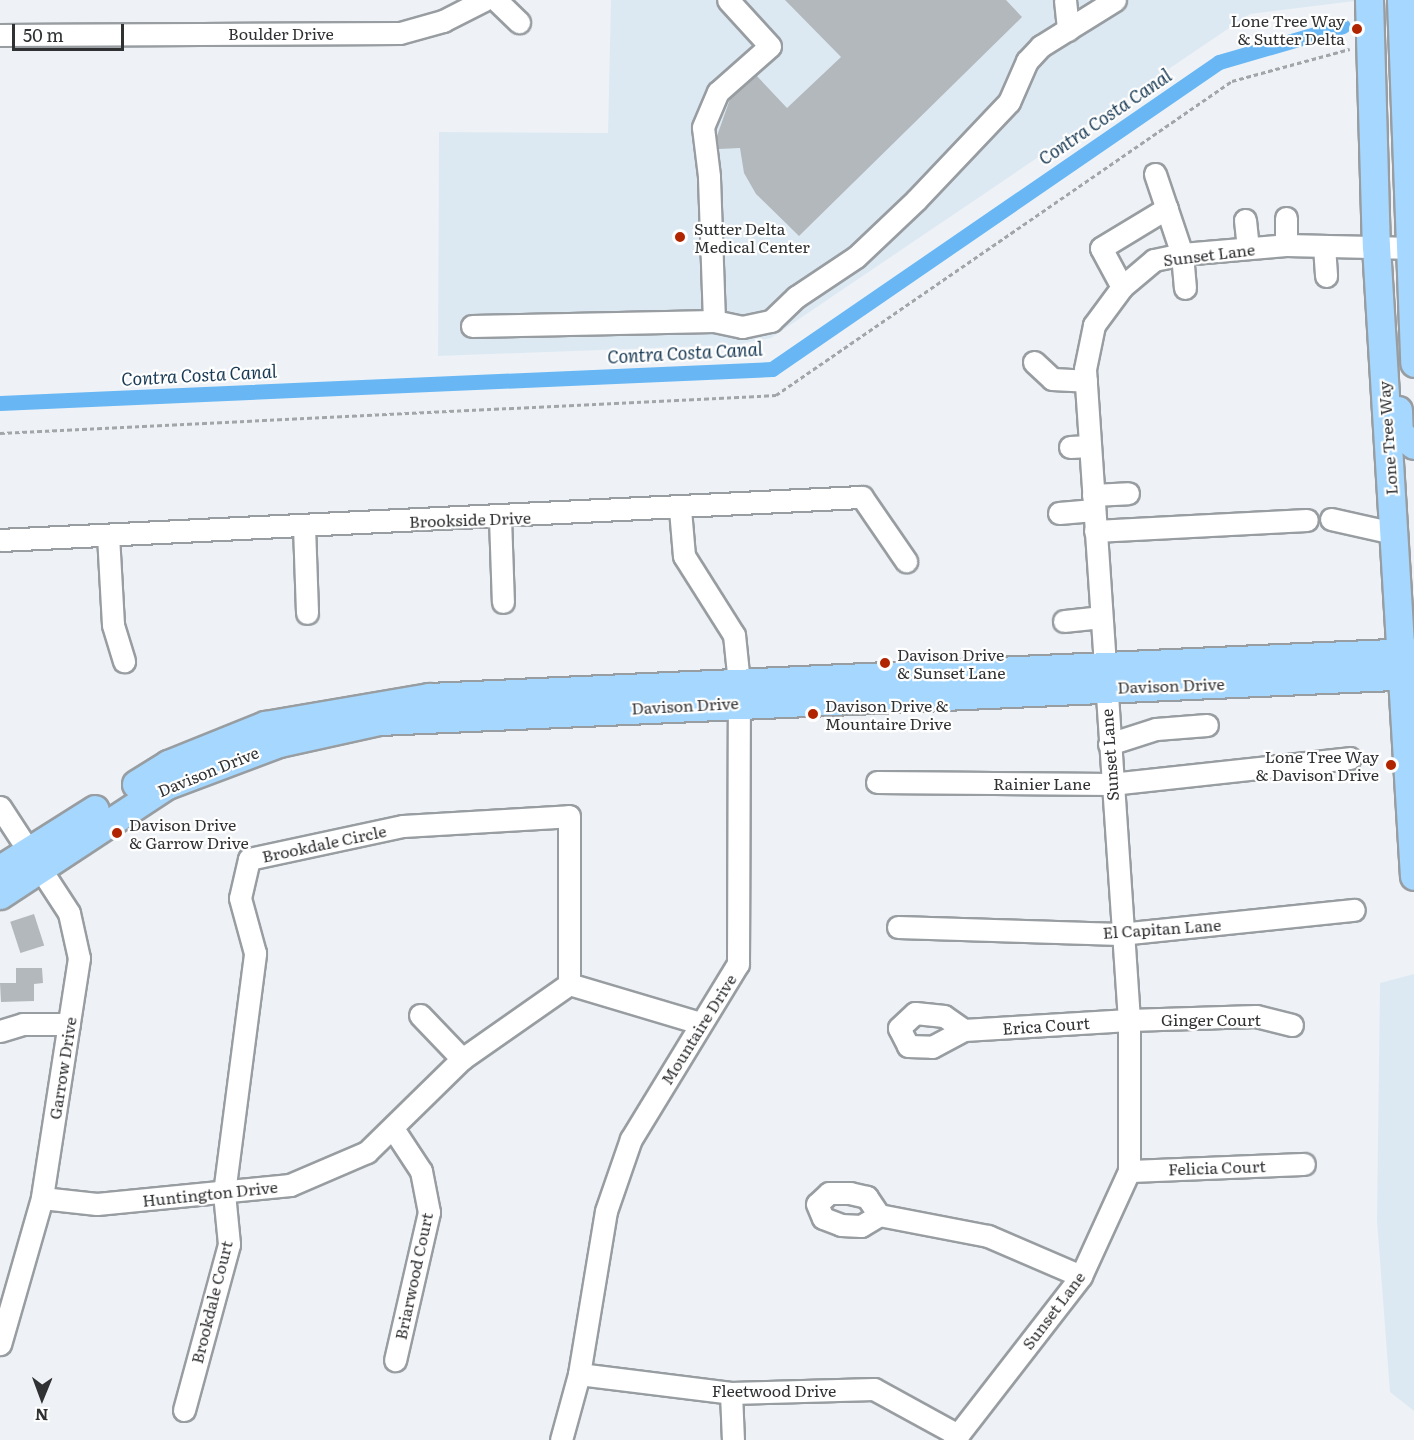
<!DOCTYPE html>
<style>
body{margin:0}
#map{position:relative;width:1414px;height:1440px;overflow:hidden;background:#eef2f6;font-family:Literata,serif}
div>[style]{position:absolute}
.built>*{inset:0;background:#dde9f2}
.canal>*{height:15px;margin:-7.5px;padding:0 7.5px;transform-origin:7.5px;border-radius:7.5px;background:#68b7f4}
.building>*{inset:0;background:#b3b8bc;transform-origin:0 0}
.path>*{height:3px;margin-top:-1.5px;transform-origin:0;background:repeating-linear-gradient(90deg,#a3a6a9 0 4.5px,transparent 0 7.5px)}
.roads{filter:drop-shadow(2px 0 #989da1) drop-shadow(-2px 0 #989da1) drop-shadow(0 2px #989da1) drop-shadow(0 -2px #989da1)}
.minor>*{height:21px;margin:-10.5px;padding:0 10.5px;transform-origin:10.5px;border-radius:10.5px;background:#fff}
.major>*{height:27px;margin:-13.5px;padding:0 13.5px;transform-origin:13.5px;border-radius:13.5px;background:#a6d8ff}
.dots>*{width:16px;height:16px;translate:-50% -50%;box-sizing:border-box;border:3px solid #fff;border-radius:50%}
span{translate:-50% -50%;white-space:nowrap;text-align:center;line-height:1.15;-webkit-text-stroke:4.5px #fff;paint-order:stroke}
.poi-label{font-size:16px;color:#303133}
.right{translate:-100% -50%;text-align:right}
.left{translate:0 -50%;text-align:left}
.street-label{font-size:16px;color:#303133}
.water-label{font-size:18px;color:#1a3b55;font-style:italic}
.north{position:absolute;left:12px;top:1368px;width:60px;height:60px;-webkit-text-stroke:4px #fff;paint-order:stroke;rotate:181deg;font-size:16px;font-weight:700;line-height:24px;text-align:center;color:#303133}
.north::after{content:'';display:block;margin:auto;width:21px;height:27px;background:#303133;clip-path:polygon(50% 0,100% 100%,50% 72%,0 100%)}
.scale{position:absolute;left:12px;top:24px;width:112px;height:27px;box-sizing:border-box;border:3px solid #303133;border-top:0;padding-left:8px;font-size:18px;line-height:21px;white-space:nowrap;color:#303133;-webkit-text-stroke:4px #fff;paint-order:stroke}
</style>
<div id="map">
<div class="built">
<i style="clip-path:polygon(611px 0,1355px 0,1355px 1px,1250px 14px,771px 338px,734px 345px,438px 356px,439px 132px,608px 133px)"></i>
<i style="clip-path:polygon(1414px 974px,1414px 1411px,1390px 1392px,1377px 1221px,1380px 983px)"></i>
</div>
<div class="canal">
<i style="left:0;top:403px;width:773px;rotate:-2.52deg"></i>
<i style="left:772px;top:369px;width:542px;rotate:-34.48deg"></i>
<i style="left:1219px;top:62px;width:129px;rotate:-16.2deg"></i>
</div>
<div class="building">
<i style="clip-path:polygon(785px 0,1006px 0,1022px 17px,799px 236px,756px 194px,744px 173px,740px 148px,719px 149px,717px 136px,730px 99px,756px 75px,787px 108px,841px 57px)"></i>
<i style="left:34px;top:914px;width:33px;height:25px;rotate:72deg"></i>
<i style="clip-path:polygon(16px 968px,42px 968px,43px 983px,34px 984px,34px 1001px,1px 1002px,0 983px,16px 983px)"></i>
</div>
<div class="path">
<i style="left:0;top:433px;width:777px;rotate:-2.8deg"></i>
<i style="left:776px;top:395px;width:554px;rotate:-34.55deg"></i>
<i style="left:1232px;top:81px;width:122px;rotate:-15.2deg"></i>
</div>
<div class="roads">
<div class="minor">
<i style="left:496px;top:0;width:32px;rotate:44deg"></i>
<i style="left:1065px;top:0;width:30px;rotate:84deg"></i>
<i style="left:0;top:35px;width:400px;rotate:-0.3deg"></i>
<i style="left:400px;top:33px;width:45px;rotate:-15.6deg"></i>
<i style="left:443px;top:21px;width:46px;rotate:-27.1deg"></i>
<i style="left:1155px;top:174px;width:84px;rotate:71.4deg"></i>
<i style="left:1182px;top:254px;width:34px;rotate:85deg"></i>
<i style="left:1245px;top:220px;width:28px;rotate:84deg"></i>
<i style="left:1286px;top:245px;width:27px;rotate:-90deg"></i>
<i style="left:1324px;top:246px;width:30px;rotate:86deg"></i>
<i style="left:1122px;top:287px;width:44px;rotate:-118.3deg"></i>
<i style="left:1101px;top:248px;width:77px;rotate:-31.2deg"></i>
<i style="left:714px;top:321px;width:145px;rotate:-92deg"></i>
<i style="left:709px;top:176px;width:49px;rotate:-97deg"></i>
<i style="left:703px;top:127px;width:38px;rotate:-67deg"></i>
<i style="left:718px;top:92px;width:69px;rotate:-41.5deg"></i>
<i style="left:770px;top:46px;width:62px;rotate:-132.4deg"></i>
<i style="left:472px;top:326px;width:242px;rotate:-1.2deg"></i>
<i style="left:714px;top:321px;width:29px;rotate:12deg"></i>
<i style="left:742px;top:327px;width:30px;rotate:-12deg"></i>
<i style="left:771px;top:321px;width:35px;rotate:-44deg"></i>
<i style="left:796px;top:297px;width:72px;rotate:-33.7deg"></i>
<i style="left:856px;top:257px;width:83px;rotate:-43.5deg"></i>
<i style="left:916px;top:200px;width:135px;rotate:-46.5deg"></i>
<i style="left:1009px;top:102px;width:45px;rotate:-66.3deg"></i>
<i style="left:1027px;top:61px;width:21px;rotate:-47deg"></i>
<i style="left:1041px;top:46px;width:87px;rotate:-31.9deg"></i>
<i style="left:1034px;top:362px;width:25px;rotate:43deg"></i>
<i style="left:1052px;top:379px;width:34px;rotate:3deg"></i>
<i style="left:1070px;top:447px;width:20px;rotate:-3deg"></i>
<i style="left:1093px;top:495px;width:35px;rotate:-3deg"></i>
<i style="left:1059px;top:513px;width:35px;rotate:-5deg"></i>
<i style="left:500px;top:518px;width:84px;rotate:88deg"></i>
<i style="left:1331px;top:519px;width:64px;rotate:12.7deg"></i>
<i style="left:304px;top:526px;width:87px;rotate:88deg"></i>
<i style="left:1095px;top:531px;width:212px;rotate:-3deg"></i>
<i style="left:108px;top:535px;width:90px;rotate:86.8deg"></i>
<i style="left:113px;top:625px;width:38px;rotate:73deg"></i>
<i style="left:0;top:540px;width:863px;rotate:-2.86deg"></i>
<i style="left:862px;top:497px;width:78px;rotate:55.5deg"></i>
<i style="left:1064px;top:621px;width:37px;rotate:-6deg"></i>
<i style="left:1109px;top:744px;width:49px;rotate:-17.7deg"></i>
<i style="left:1156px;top:729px;width:51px;rotate:-4.5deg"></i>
<i style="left:877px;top:782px;width:234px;rotate:0.5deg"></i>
<i style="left:1111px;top:784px;width:240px;rotate:-6.2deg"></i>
<i style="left:0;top:807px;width:126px;rotate:56.9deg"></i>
<i style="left:69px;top:913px;width:46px;rotate:77.5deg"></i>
<i style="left:79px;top:958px;width:243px;rotate:98.8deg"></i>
<i style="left:42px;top:1198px;width:152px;rotate:106deg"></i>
<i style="left:898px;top:927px;width:222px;rotate:1.8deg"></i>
<i style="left:1120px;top:934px;width:235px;rotate:-5.9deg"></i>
<i style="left:420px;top:1015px;width:61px;rotate:46.3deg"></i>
<i style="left:964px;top:1030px;width:24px;rotate:-145deg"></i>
<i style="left:944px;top:1016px;width:29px;rotate:-174deg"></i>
<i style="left:915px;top:1013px;width:22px;rotate:137deg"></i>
<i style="left:899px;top:1028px;width:20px;rotate:63deg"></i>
<i style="left:908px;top:1046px;width:24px;rotate:2deg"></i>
<i style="left:932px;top:1047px;width:36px;rotate:-28deg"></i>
<i style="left:964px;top:1030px;width:165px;rotate:-3.5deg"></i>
<i style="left:1129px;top:1020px;width:127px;rotate:-1.8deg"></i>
<i style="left:1256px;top:1016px;width:37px;rotate:14deg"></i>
<i style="left:0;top:1031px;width:24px;rotate:-17deg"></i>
<i style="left:23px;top:1024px;width:46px"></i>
<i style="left:394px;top:1130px;width:49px;rotate:56.6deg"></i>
<i style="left:421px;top:1171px;width:42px;rotate:79deg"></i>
<i style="left:429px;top:1212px;width:152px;rotate:102.9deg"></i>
<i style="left:1129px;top:1171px;width:175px;rotate:-2.3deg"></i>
<i style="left:42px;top:1198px;width:55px;rotate:6.2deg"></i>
<i style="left:97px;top:1204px;width:194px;rotate:-5.6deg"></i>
<i style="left:290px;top:1185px;width:84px;rotate:-23.2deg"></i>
<i style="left:367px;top:1152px;width:133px;rotate:-44.4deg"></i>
<i style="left:462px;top:1059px;width:131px;rotate:-35deg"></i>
<i style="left:569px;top:984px;width:137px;rotate:16.6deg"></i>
<i style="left:879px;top:1215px;width:22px;rotate:-124deg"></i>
<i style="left:867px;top:1197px;width:17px;rotate:-167deg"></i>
<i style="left:850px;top:1193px;width:21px;rotate:180deg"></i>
<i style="left:829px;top:1193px;width:16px;rotate:137deg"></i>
<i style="left:817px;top:1204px;width:15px;rotate:67deg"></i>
<i style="left:823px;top:1218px;width:19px;rotate:21deg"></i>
<i style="left:841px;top:1225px;width:20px;rotate:3deg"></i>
<i style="left:861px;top:1226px;width:21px;rotate:-31deg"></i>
<i style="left:879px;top:1215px;width:111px;rotate:10.9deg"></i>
<i style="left:988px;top:1236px;width:101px;rotate:23.3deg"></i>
<i style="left:579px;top:1374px;width:153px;rotate:7.1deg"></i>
<i style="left:731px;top:1393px;width:143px;rotate:-1.6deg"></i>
<i style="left:874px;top:1389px;width:96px;rotate:28.7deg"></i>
<i style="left:731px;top:1393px;width:47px;rotate:87.6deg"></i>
<i style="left:184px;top:1410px;width:172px;rotate:-74.8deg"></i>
<i style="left:229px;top:1244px;width:51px;rotate:-95.6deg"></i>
<i style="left:224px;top:1193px;width:242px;rotate:-82.6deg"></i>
<i style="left:255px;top:953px;width:57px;rotate:-105.3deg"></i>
<i style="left:240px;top:898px;width:40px;rotate:-77deg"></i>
<i style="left:249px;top:859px;width:157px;rotate:-12.1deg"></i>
<i style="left:403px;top:826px;width:166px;rotate:-3.4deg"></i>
<i style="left:569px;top:816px;width:168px;rotate:90deg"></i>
<i style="left:561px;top:1440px;width:68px;rotate:-74.7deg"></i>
<i style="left:579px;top:1374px;width:165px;rotate:-80.6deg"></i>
<i style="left:606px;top:1211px;width:76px;rotate:-70.9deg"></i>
<i style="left:631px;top:1139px;width:205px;rotate:-58.6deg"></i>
<i style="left:738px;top:964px;width:281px;rotate:-89.8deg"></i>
<i style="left:739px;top:683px;width:48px;rotate:-95.9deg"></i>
<i style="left:734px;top:635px;width:93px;rotate:-122.3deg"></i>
<i style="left:684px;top:556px;width:47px;rotate:-94.9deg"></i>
<i style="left:954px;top:1440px;width:207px;rotate:-52.2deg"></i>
<i style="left:1081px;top:1276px;width:115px;rotate:-65.4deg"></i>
<i style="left:1129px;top:1171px;width:151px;rotate:-90deg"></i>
<i style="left:1129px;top:1020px;width:652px;rotate:-93.87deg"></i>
<i style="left:1085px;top:369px;width:45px;rotate:-78.4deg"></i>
<i style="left:1094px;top:325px;width:47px;rotate:-53.6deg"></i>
<i style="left:1122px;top:287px;width:42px;rotate:-40.2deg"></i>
<i style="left:1154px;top:260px;width:29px;rotate:-12deg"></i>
<i style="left:1182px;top:254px;width:104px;rotate:-4.9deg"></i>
<i style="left:1286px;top:245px;width:128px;rotate:1.3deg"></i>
</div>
<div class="major">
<i style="left:1369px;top:0;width:246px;rotate:88.4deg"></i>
<i style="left:1376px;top:246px;width:631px;rotate:86.55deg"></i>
<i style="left:1401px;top:0;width:363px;rotate:87.9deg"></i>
<i style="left:1398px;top:410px;width:23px;rotate:88deg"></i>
<i style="left:1399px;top:433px;width:19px;rotate:39deg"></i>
<i style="left:136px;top:784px;width:38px;rotate:-32deg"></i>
<i style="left:168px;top:764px;width:105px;rotate:-21.9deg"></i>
<i style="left:265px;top:725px;width:166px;rotate:-9.7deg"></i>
<i style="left:429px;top:697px;width:986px;rotate:-2.62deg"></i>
<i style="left:0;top:869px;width:112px;rotate:-32.3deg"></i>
<i style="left:0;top:895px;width:200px;rotate:-33.4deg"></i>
<i style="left:167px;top:785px;width:120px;rotate:-20.6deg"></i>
<i style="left:279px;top:743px;width:102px;rotate:-12.4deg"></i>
<i style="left:379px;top:721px;width:1036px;rotate:-2.54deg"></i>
</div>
</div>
<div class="dots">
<i style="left:1357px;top:29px;background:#b02400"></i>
<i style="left:680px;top:237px;background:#b02400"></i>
<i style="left:885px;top:663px;background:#b02400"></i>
<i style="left:813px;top:714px;background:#b02400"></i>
<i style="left:1391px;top:765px;background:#b02400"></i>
<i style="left:117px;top:833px;background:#b02400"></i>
</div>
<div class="poi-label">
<span class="right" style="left:1345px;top:29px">Lone Tree Way<br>&amp; Sutter Delta</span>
<span class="left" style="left:694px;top:237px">Sutter Delta<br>Medical Center</span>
<span class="left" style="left:897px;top:663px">Davison Drive<br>&amp; Sunset Lane</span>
<span class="left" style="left:825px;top:714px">Davison Drive &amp;<br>Mountaire Drive</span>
<span class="right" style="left:1379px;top:765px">Lone Tree Way<br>&amp; Davison Drive</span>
<span class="left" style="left:129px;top:833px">Davison Drive<br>&amp; Garrow Drive</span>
</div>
<div class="street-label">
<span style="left:281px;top:33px">Boulder Drive</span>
<span style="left:1209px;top:254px;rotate:-7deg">Sunset Lane</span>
<span style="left:1387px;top:438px;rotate:-94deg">Lone Tree Way</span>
<span style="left:470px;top:519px;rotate:-2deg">Brookside Drive</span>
<span style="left:1171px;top:685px;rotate:-2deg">Davison Drive</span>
<span style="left:685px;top:705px;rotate:-3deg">Davison Drive</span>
<span style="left:1109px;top:755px;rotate:-94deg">Sunset Lane</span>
<span style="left:208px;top:771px;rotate:-22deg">Davison Drive</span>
<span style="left:1042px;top:783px">Rainier Lane</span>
<span style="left:324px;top:843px;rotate:-12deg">Brookdale Circle</span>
<span style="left:1162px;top:928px;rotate:-4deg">El Capitan Lane</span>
<span style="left:1211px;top:1019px">Ginger Court</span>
<span style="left:1046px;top:1025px;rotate:-4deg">Erica Court</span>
<span style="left:698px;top:1029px;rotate:-58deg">Mountaire Drive</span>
<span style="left:62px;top:1068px;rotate:-81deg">Garrow Drive</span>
<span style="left:1217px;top:1167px;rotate:-2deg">Felicia Court</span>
<span style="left:210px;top:1193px;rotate:-6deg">Huntington Drive</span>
<span style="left:413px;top:1276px;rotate:-78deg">Briarwood Court</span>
<span style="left:211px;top:1302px;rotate:-76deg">Brookdale Court</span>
<span style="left:1053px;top:1310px;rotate:-53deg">Sunset Lane</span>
<span style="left:774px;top:1390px">Fleetwood Drive</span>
</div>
<div class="water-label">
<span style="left:1105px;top:117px;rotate:-34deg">Contra Costa Canal</span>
<span style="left:685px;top:353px;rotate:-3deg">Contra Costa Canal</span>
<span style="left:199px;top:375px;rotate:-3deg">Contra Costa Canal</span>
</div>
<div class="north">N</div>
<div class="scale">50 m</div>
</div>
